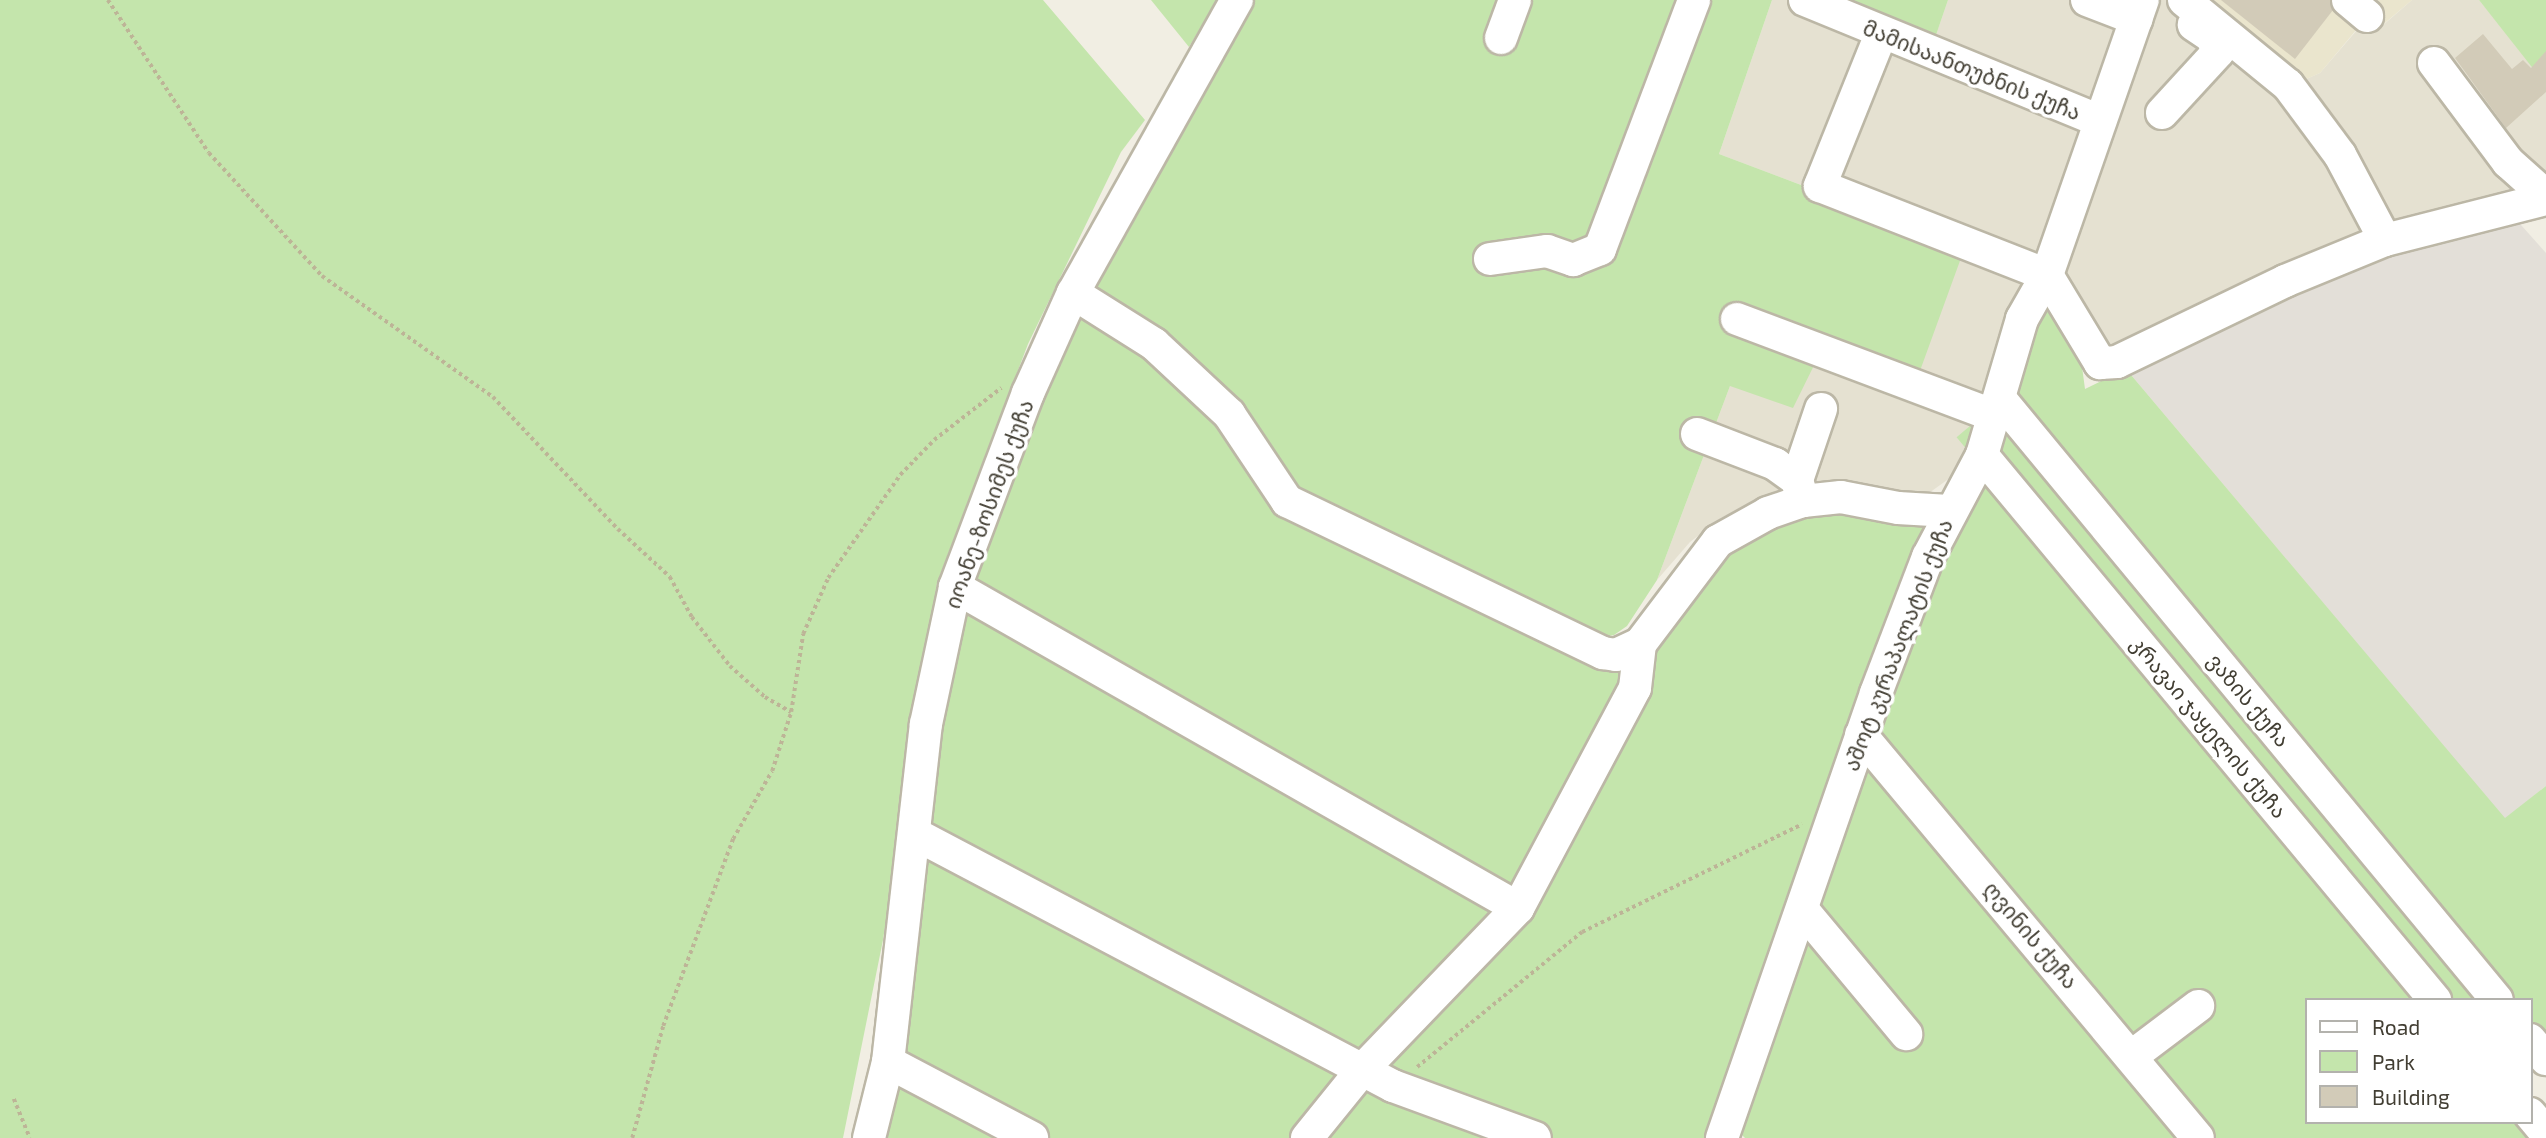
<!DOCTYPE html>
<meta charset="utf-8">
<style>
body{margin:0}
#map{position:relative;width:2546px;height:1138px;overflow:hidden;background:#f1eee3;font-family:"Exo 2","Noto Sans Georgian",sans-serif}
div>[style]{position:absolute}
.residential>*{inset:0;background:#e5e1d1}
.industrial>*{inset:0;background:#e3dfd8}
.education>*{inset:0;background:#eae5cd}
.green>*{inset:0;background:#c4e5ac;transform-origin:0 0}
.building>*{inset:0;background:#d2cbb8}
.path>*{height:3.5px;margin-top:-1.75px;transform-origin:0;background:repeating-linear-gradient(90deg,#bdb497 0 3.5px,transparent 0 7px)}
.roads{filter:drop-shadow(2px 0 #bcb7a6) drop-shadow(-2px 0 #bcb7a6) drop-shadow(0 2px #bcb7a6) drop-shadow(0 -2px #bcb7a6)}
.minor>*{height:32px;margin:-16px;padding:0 16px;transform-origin:16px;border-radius:16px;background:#fff}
span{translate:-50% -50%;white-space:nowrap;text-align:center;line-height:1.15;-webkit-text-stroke:7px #fff;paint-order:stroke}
.street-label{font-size:21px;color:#423e33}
.legend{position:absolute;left:2305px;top:998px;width:228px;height:126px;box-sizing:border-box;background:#fff;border:2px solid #b3b2ad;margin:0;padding:9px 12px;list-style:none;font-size:21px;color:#423e33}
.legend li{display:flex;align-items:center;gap:14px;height:35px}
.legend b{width:35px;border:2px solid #b3b2ad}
</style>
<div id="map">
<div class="residential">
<i style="clip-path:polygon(1772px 0,1790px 0,2077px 123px,2081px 137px,1981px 399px,1976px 432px,1954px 475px,1929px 493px,1812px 484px,1776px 491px,1721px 518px,1690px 542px,1657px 580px,1730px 386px,1824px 345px,1964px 246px,1719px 154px)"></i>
<i style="clip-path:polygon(1948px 0,2129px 0,2096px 98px,2084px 100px,1934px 41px)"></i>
<i style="clip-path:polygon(2150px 0,2178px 0,2290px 98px,2378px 232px,2118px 348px,2100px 345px,2052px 268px)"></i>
<i style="clip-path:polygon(2412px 0,2479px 0,2546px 80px,2546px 194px,2387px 231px,2297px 83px,2320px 73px,2363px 23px,2374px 33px)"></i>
</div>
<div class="industrial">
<i style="clip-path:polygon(2513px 216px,2546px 253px,2546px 786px,2505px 819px,2126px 369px,2377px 253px)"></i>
</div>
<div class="education">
<i style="clip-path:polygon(2197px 0,2412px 0,2373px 33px,2362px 23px,2320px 73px,2297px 83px)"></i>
</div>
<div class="green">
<i style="clip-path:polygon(0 0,1043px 0,1145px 120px,1121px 152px,1028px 344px,937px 583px,883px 940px,843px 1138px,0 1138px)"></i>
<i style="clip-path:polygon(1151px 0,1217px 0,1189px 47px)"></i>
<i style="clip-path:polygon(1247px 0,1772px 0,1719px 154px,1965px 247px,1917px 379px,1824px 345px,1793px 408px,1730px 386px,1657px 580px,1627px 626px,1614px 635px,1594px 639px,1300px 497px,1097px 295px,1090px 278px)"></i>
<i style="clip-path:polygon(1837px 0,1948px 0,1934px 41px)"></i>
<i style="clip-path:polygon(2479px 0,2546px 0,2546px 80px,2535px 71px)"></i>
<i style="clip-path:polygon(1073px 293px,1154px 344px,1288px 501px,1616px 654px,1675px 593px,1768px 513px,1949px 511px,1722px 1138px,869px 1138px,955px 587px)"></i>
<i style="clip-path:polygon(2047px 294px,2078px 337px,2085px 389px,2126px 369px,2505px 818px,2546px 786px,2546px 1046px,2530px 1027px,2530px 1000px,2507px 1000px,2006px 388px)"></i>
<i style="left:2001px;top:400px;width:778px;height:58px;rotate:50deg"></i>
<i style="clip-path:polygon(1991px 472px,2430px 1000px,2306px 1000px,2306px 1122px,2530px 1122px,2545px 1138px,2203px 1138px,1874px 744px,1938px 571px)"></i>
<i style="clip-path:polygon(1871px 756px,2191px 1138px,1745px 1138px,1740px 1133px)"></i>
</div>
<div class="building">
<i style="clip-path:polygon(2221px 0,2330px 0,2333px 10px,2295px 59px)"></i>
<i style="clip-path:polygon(2483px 34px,2512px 69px,2523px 60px,2531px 68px,2546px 51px,2546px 92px,2506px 128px,2455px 58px)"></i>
</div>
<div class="path">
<i style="left:108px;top:0;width:183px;rotate:56.6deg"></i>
<i style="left:209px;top:153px;width:167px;rotate:47.4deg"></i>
<i style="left:322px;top:276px;width:209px;rotate:35.3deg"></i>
<i style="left:493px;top:397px;width:182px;rotate:46.6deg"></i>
<i style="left:618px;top:529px;width:71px;rotate:42.7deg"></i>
<i style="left:670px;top:577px;width:46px;rotate:61.2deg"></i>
<i style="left:692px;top:617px;width:62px;rotate:52.2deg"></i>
<i style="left:730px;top:666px;width:47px;rotate:41.5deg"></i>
<i style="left:765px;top:697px;width:30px;rotate:30deg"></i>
<i style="left:1417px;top:1067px;width:213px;rotate:-39.3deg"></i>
<i style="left:1582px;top:932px;width:245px;rotate:-26.1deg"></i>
<i style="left:14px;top:1099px;width:42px;rotate:67.7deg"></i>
<i style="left:632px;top:1138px;width:116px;rotate:-74.5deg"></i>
<i style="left:663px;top:1026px;width:200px;rotate:-69.5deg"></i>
<i style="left:733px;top:839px;width:78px;rotate:-60.2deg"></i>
<i style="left:772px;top:771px;width:62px;rotate:-72.1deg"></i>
<i style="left:791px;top:712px;width:79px;rotate:-81.3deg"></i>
<i style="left:803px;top:634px;width:61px;rotate:-65.9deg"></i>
<i style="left:828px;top:578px;width:126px;rotate:-55deg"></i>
<i style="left:900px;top:475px;width:49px;rotate:-45.8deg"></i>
<i style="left:934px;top:440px;width:85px;rotate:-37.8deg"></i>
</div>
<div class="roads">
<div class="minor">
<i style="left:1805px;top:0;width:319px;rotate:22.3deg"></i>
<i style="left:2087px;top:0;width:53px;rotate:21.2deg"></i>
<i style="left:2184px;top:0;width:134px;rotate:39.3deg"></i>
<i style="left:2288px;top:85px;width:87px;rotate:53.4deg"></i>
<i style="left:2340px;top:155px;width:96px;rotate:62.1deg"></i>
<i style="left:2348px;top:0;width:25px;rotate:40deg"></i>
<i style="left:1881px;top:34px;width:164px;rotate:111.9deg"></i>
<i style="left:1820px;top:186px;width:244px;rotate:21.4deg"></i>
<i style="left:1501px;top:38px;width:40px;rotate:-69.8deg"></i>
<i style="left:2434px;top:63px;width:124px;rotate:53.2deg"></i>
<i style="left:2508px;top:162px;width:51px;rotate:41.8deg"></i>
<i style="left:2162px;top:113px;width:83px;rotate:-47.4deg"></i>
<i style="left:2218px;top:52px;width:16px;rotate:-112deg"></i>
<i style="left:2212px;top:37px;width:22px;rotate:-146deg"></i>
<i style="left:1490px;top:259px;width:58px;rotate:-8deg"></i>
<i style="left:1547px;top:251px;width:28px;rotate:19deg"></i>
<i style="left:1573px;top:260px;width:29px;rotate:-22deg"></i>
<i style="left:1600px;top:249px;width:266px;rotate:-69.3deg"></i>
<i style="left:2047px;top:275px;width:103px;rotate:58.9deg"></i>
<i style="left:2100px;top:363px;width:17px;rotate:-3deg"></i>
<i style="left:2117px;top:362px;width:187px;rotate:-25.7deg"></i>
<i style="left:2285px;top:281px;width:108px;rotate:-22.3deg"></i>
<i style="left:2385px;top:240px;width:166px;rotate:-14.3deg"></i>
<i style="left:1073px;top:293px;width:96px;rotate:32.2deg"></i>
<i style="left:1154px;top:344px;width:103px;rotate:43deg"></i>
<i style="left:1229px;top:414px;width:105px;rotate:56.3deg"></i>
<i style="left:1287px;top:501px;width:351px;rotate:25.7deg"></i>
<i style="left:1603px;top:653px;width:13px;rotate:9deg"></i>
<i style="left:1616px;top:655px;width:26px;rotate:-25deg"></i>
<i style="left:1640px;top:644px;width:129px;rotate:-52.9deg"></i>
<i style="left:1718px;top:541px;width:57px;rotate:-29.2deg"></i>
<i style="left:1768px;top:513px;width:37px;rotate:-19deg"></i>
<i style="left:1803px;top:501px;width:38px;rotate:-6deg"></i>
<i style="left:1841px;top:497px;width:58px;rotate:10.9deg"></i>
<i style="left:1898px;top:508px;width:51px;rotate:3.4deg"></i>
<i style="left:1737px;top:319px;width:276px;rotate:20.6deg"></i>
<i style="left:2001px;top:400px;width:778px;rotate:50.42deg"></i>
<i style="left:1697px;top:434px;width:84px;rotate:21deg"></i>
<i style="left:1775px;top:464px;width:27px;rotate:36deg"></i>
<i style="left:1797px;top:480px;width:22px;rotate:74deg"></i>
<i style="left:1982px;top:455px;width:709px;rotate:50.27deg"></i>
<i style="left:1797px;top:480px;width:75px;rotate:-71.3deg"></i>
<i style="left:955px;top:587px;width:648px;rotate:29.69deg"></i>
<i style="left:1861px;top:735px;width:525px;rotate:50.1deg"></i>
<i style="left:915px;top:834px;width:540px;rotate:27.8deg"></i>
<i style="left:1393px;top:1086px;width:151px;rotate:20.1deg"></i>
<i style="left:1802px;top:909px;width:163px;rotate:50.2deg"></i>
<i style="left:2530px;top:1040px;width:25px;rotate:50deg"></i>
<i style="left:2132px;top:1056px;width:83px;rotate:-37.1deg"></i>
<i style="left:888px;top:1062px;width:163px;rotate:27.8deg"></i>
<i style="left:2530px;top:1114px;width:25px;rotate:50deg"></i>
<i style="left:869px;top:1138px;width:78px;rotate:-76deg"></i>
<i style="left:888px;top:1062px;width:340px;rotate:-83.6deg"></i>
<i style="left:926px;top:724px;width:140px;rotate:-78deg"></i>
<i style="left:955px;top:587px;width:207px;rotate:-69.4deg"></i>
<i style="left:1028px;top:393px;width:110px;rotate:-65.8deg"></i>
<i style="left:1073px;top:293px;width:336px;rotate:-60.8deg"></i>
<i style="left:1307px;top:1138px;width:87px;rotate:-51deg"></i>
<i style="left:1362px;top:1070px;width:225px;rotate:-46.1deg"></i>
<i style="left:1518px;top:908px;width:249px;rotate:-62deg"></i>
<i style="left:1635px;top:688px;width:44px;rotate:-83.5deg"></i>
<i style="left:1722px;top:1138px;width:471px;rotate:-70.9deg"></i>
<i style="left:1876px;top:693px;width:146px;rotate:-69.1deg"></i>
<i style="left:1928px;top:557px;width:115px;rotate:-62.1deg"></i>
<i style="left:1982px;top:455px;width:142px;rotate:-73.6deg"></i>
<i style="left:2022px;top:319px;width:51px;rotate:-60.4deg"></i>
<i style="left:2047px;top:275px;width:291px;rotate:-70.8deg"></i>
</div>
</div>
<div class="street-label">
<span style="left:1972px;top:70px;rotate:22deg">მამისაანთუბნის ქუჩა</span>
<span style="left:989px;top:504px;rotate:-70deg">იოანე-ზოსიმეს ქუჩა</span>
<span style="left:1898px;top:645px;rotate:-69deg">აშოტ კურაპალატის ქუჩა</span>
<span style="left:2249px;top:700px;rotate:50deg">ვაზის ქუჩა</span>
<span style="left:2209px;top:727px;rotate:50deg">კრავაი ჯაყელის ქუჩა</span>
<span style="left:2031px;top:935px;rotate:50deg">ღვინის ქუჩა</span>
</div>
<ul class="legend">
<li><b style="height:9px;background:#fff"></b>Road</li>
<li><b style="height:19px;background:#c4e5ac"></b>Park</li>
<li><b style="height:19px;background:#d2cbb8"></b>Building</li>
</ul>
</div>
